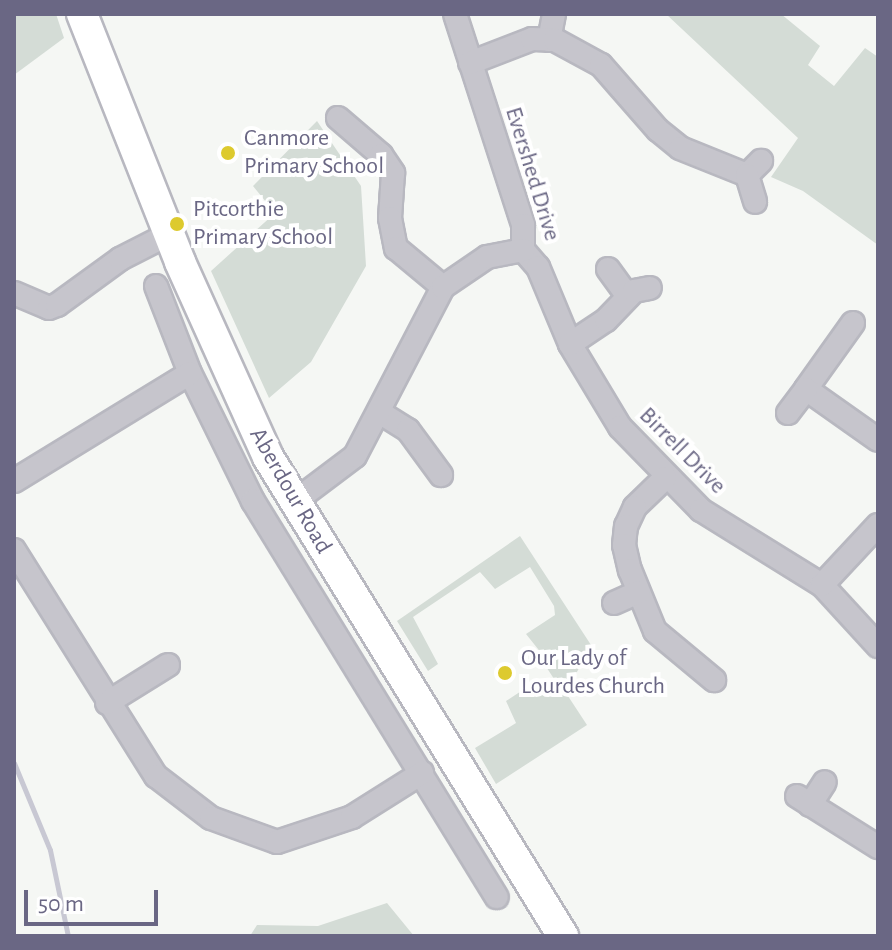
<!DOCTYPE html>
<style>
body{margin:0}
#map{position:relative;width:892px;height:950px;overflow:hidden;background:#f5f7f4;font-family:"Alegreya Sans",sans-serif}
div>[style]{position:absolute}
.green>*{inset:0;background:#d4dcd6}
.stream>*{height:5px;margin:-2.5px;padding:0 2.5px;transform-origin:2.5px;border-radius:2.5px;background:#c8c8d3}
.roads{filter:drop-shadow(2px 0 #b8b8c0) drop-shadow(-2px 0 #b8b8c0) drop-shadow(0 2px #b8b8c0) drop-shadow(0 -2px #b8b8c0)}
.street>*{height:22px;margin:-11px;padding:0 11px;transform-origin:11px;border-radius:11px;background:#c6c5cc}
.secondary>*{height:30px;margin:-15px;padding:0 15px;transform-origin:15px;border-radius:15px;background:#fff}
.dots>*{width:22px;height:22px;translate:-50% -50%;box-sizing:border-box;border:4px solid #fff;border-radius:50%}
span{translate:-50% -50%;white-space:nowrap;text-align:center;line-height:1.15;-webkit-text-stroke:8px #fff;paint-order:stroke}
.poi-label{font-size:24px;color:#6a6784}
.left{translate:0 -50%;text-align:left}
.street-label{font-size:24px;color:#6a6784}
.frame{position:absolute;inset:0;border:16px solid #6a6784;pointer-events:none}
.scale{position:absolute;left:24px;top:890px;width:134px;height:36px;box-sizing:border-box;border:4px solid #6a6784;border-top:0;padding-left:10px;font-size:24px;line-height:28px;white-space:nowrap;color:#6a6784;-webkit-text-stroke:6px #fff;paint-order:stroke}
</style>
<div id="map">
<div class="green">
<i style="clip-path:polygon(14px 14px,56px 14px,64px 38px,14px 75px)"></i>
<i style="clip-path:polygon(666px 14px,781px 14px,820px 46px,808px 65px,834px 86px,865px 48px,878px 57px,878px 245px,803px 191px,771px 177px,798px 138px)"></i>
<i style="clip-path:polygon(317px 121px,361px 186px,366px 266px,311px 362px,269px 398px,211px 271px,275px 213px,253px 186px)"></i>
<i style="clip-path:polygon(520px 536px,591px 645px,566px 693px,587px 725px,496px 784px,475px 748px,516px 723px,506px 701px,538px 680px,545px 689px,556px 682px,543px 662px,546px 659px,526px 634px,555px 615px,554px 606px,530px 567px,495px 589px,480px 572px,413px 617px,438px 664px,428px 671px,397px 621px)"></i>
<i style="clip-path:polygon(387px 903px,414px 936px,250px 936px,257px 925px,318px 926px)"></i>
</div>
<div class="stream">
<i style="left:14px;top:763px;width:94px;rotate:67.5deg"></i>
<i style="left:50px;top:850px;width:88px;rotate:78.2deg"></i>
</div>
<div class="roads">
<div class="street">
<i style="left:455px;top:14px;width:222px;rotate:72.1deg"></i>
<i style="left:523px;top:225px;width:25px;rotate:90deg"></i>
<i style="left:523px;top:250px;width:23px;rotate:49deg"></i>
<i style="left:538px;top:267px;width:83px;rotate:67.4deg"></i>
<i style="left:570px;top:344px;width:97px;rotate:58.9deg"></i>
<i style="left:620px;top:427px;width:116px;rotate:45.7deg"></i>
<i style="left:701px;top:510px;width:142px;rotate:31.8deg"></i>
<i style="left:822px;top:585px;width:83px;rotate:47.4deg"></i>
<i style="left:549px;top:40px;width:26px;rotate:-79deg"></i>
<i style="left:470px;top:63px;width:66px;rotate:-21.2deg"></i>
<i style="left:532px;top:39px;width:23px;rotate:2deg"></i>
<i style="left:555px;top:40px;width:52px;rotate:28.5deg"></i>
<i style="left:601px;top:65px;width:86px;rotate:48.8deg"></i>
<i style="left:658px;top:130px;width:28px;rotate:39deg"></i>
<i style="left:680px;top:148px;width:72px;rotate:21.9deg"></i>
<i style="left:747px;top:175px;width:20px;rotate:-45deg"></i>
<i style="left:338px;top:118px;width:57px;rotate:40.7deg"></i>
<i style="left:381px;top:155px;width:22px;rotate:56deg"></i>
<i style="left:393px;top:173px;width:45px;rotate:93.8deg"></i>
<i style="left:390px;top:218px;width:31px;rotate:79deg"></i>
<i style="left:396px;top:248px;width:61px;rotate:39.7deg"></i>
<i style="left:747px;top:175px;width:28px;rotate:73deg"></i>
<i style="left:608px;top:269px;width:34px;rotate:54deg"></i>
<i style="left:156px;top:286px;width:93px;rotate:68.7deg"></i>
<i style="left:190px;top:373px;width:143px;rotate:63.8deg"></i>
<i style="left:253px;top:501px;width:465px;rotate:58.4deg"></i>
<i style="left:14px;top:293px;width:38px;rotate:23deg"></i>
<i style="left:49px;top:308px;width:9px;rotate:-21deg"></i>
<i style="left:57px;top:305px;width:78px;rotate:-36.1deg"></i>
<i style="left:120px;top:259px;width:55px;rotate:-27deg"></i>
<i style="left:853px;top:323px;width:81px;rotate:125.5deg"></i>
<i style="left:806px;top:389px;width:88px;rotate:35.3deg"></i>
<i style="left:570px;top:344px;width:43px;rotate:-33.7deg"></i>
<i style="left:606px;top:320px;width:40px;rotate:-46deg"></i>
<i style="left:634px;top:291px;width:16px;rotate:-11deg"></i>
<i style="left:379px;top:412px;width:34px;rotate:32deg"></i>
<i style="left:408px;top:430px;width:56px;rotate:53.7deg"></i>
<i style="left:788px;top:413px;width:30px;rotate:-53deg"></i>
<i style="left:665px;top:478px;width:42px;rotate:136deg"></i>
<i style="left:635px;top:507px;width:21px;rotate:115deg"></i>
<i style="left:626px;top:526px;width:19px;rotate:96deg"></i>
<i style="left:624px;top:545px;width:26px;rotate:77deg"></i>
<i style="left:630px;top:570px;width:66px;rotate:67.7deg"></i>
<i style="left:655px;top:631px;width:77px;rotate:39.7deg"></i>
<i style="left:14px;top:481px;width:206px;rotate:-31.5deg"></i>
<i style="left:294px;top:502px;width:76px;rotate:-37deg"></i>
<i style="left:355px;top:456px;width:191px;rotate:-62.5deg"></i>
<i style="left:443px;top:287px;width:53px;rotate:-34.3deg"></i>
<i style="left:487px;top:257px;width:37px;rotate:-11deg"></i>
<i style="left:14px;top:550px;width:267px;rotate:57.9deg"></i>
<i style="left:156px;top:776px;width:69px;rotate:37.4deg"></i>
<i style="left:211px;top:818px;width:70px;rotate:20deg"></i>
<i style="left:277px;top:842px;width:79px;rotate:-18.4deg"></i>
<i style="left:352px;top:817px;width:83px;rotate:-32.2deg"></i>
<i style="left:822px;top:585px;width:82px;rotate:-47deg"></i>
<i style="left:614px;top:603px;width:27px;rotate:-24deg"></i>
<i style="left:107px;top:703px;width:72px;rotate:-31.9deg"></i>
<i style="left:797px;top:796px;width:96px;rotate:32.2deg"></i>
<i style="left:810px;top:805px;width:27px;rotate:-57deg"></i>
</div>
<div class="secondary">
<i style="left:82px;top:14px;width:267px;rotate:68.4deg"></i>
<i style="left:180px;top:262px;width:214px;rotate:65.7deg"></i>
<i style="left:268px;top:457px;width:563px;rotate:58.37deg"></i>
</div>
</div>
<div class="dots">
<i style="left:228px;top:153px;background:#ddca2e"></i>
<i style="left:177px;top:224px;background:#ddca2e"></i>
<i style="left:505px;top:673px;background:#ddca2e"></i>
</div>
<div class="poi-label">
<span class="left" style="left:244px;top:153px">Canmore<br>Primary School</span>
<span class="left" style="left:193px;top:224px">Pitcorthie<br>Primary School</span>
<span class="left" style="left:521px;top:673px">Our Lady of<br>Lourdes Church</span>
</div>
<div class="street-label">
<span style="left:532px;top:174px;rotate:73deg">Evershed Drive</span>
<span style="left:682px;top:451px;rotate:45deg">Birrell Drive</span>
<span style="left:290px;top:491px;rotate:60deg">Aberdour Road</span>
</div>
<div class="frame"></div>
<div class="scale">50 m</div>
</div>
